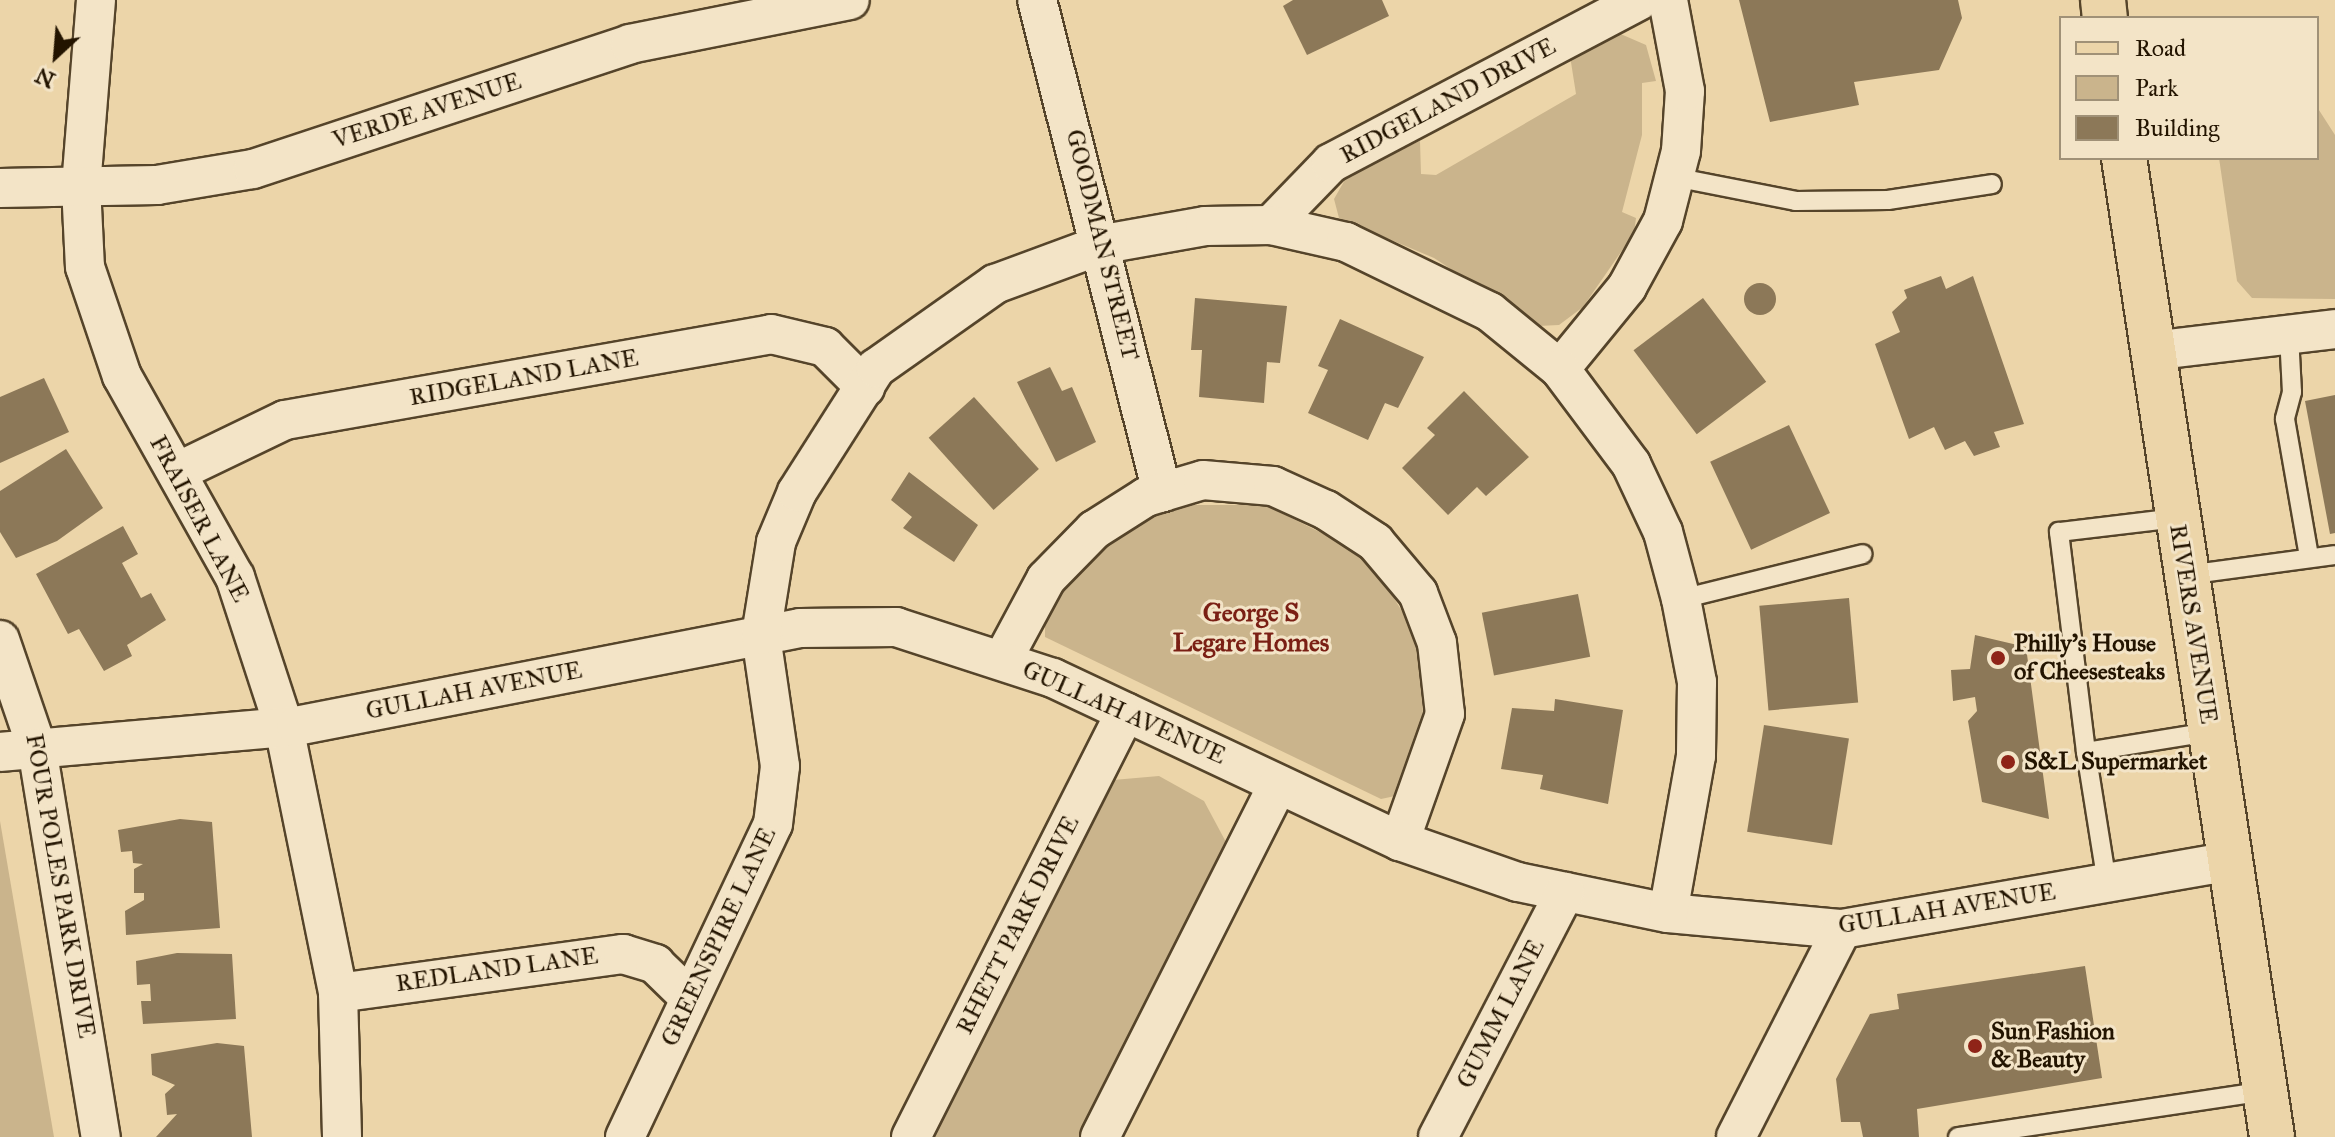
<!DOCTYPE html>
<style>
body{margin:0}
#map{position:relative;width:2335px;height:1137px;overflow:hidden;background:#ecd5a9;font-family:"IM FELL Great Primer",serif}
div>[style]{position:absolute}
.green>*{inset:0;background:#cab48c}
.building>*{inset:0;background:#8c7858;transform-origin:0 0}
.round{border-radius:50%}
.roads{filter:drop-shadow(2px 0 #55442a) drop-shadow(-2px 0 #55442a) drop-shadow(0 2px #55442a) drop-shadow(0 -2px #55442a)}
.lane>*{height:18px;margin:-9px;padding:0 9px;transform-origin:9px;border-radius:9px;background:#f3e4c7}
.street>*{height:38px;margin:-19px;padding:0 19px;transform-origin:19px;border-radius:19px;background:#f3e4c7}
.primary>*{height:44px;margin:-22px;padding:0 22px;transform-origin:22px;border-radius:22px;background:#ecd5a9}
.dots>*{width:22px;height:22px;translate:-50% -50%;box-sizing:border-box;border:4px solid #f3e4c7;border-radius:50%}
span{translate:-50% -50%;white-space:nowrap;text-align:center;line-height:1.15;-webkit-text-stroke:6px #f3e4c7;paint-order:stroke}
.street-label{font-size:24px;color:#231400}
.poi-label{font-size:24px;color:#231400;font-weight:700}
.left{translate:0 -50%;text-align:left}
.neighbourhood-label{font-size:26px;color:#7a1f14;font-weight:700}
.legend{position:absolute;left:2059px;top:16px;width:260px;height:144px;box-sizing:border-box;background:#f3e4c7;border:2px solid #a09177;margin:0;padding:10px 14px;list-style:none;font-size:24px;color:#231400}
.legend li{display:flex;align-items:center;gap:16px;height:40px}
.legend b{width:40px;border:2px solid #a09177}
.north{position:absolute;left:16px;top:16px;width:80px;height:80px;-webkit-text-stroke:6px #f3e4c7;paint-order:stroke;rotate:206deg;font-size:22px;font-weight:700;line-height:32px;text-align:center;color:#231400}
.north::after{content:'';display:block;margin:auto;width:28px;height:36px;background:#231400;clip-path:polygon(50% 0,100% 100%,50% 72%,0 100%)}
</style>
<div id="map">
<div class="green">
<i style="clip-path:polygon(1616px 32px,1646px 45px,1656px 81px,1642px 83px,1642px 135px,1622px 212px,1636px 218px,1634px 233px,1583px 307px,1559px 325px,1538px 326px,1434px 258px,1339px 218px,1334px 199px,1346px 178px,1368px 164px,1420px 141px,1421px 174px,1436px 175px,1576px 94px,1570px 56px)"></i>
<i style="clip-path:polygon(2317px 107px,2335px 135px,2335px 299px,2252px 298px,2237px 281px,2219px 158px,2317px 158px)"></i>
<i style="clip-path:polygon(1166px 505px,1265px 505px,1352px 548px,1381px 577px,1419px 639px,1423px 697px,1422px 750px,1395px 796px,1381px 799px,1045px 637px,1045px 615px,1071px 567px)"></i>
<i style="clip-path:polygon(1159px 776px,1204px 801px,1227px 844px,1081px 1137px,934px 1137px,1113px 780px)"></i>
<i style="clip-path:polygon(0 821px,54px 1137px,0 1137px)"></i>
</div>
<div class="building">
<i style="clip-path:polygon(1293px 0,1382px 0,1389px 16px,1307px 55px,1283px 6px)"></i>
<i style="clip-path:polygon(1739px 0,1958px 0,1962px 18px,1939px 70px,1854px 82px,1859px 105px,1770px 122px)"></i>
<i style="clip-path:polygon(1941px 276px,1946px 289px,1973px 276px,2024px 424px,1994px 432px,2000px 447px,1974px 456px,1965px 441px,1945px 450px,1934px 427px,1909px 439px,1875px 344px,1900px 332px,1892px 312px,1907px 298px,1904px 290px)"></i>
<i class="round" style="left:1744px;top:283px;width:32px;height:32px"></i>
<i style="clip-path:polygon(1195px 298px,1287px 306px,1280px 363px,1267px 362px,1264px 403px,1199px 397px,1202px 350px,1191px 350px)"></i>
<i style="left:1703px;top:298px;width:105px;height:87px;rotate:53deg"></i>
<i style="clip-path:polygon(1340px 319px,1424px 357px,1398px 408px,1385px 403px,1368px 440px,1308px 413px,1328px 370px,1318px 366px)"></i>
<i style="clip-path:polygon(1050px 367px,1062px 391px,1072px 387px,1096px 442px,1056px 462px,1017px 382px)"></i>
<i style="clip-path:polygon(44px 378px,69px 432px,0 463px,0 397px)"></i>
<i style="clip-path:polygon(1464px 391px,1529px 457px,1486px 496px,1477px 487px,1448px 515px,1402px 468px,1435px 435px,1427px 428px)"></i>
<i style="clip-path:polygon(2335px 395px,2335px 533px,2330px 534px,2305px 401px)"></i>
<i style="left:974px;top:397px;width:97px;height:61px;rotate:48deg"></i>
<i style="left:1789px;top:425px;width:97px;height:87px;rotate:65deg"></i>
<i style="clip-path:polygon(66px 449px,103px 508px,57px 541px,16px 558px,0 532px,0 491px)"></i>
<i style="clip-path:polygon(909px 472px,978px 525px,954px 562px,903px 528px,912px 517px,891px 500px)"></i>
<i style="clip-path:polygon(123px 526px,138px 554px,122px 563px,141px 598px,151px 593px,166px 620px,127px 645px,132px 656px,104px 671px,79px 629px,68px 634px,36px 574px)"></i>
<i style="left:1578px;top:594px;width:64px;height:98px;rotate:79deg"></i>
<i style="left:1849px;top:598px;width:105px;height:90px;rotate:85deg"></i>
<i style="clip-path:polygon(1975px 635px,2026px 647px,2049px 819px,1982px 802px,1968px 721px,1977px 711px,1975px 697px,1953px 701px,1951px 670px,1970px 669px)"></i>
<i style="clip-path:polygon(1555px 699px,1623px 710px,1608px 804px,1540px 789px,1543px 775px,1501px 769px,1512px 708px,1554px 711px)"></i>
<i style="left:1764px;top:725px;width:86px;height:108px;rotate:9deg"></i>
<i style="clip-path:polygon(180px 819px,212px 822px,220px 928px,126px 935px,125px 911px,144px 900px,144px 893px,134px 893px,134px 869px,143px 864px,133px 863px,132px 851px,121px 852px,118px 830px)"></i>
<i style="clip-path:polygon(177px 953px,232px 954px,236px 1019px,143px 1024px,141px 1001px,151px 1001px,150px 984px,137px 985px,136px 961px)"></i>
<i style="clip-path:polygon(2085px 966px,2102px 1078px,1917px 1109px,1919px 1137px,1863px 1137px,1860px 1122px,1841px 1122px,1836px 1079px,1870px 1014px,1899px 1009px,1897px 994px)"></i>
<i style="clip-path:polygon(217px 1043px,244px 1046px,252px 1137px,156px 1137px,177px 1114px,167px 1115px,165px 1094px,175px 1085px,152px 1075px,151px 1054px)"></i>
</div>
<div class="roads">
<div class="lane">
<i style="left:1674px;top:177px;width:124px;rotate:11.1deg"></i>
<i style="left:1796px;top:201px;width:92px;rotate:-0.6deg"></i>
<i style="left:1888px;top:200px;width:105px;rotate:-8.7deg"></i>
<i style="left:2289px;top:335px;width:57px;rotate:87deg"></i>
<i style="left:2292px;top:392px;width:28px;rotate:105deg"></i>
<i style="left:2285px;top:419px;width:140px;rotate:80.1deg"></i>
<i style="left:2187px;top:575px;width:149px;rotate:-7.7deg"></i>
<i style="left:1681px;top:599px;width:187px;rotate:-13.9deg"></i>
<i style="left:2086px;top:752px;width:222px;rotate:-97deg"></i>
<i style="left:2059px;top:532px;width:118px;rotate:-6.8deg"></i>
<i style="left:2107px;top:883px;width:133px;rotate:-99.1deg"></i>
<i style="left:2086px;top:752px;width:126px;rotate:-9.2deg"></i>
<i style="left:1958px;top:1137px;width:310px;rotate:-8.5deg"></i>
</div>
<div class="street">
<i style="left:96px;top:0;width:187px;rotate:94.6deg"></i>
<i style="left:81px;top:186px;width:81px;rotate:87.2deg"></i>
<i style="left:85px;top:267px;width:115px;rotate:71.3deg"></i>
<i style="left:122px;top:376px;width:231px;rotate:60.7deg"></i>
<i style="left:235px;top:577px;width:158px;rotate:71.9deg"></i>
<i style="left:284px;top:727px;width:271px;rotate:78.5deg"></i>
<i style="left:338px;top:993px;width:144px;rotate:88.4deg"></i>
<i style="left:1037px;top:0;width:508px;rotate:75.74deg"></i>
<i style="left:0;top:188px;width:157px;rotate:-1.1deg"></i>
<i style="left:157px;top:185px;width:97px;rotate:-9.5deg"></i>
<i style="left:253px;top:169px;width:397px;rotate:-18.3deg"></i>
<i style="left:630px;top:44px;width:224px;rotate:-11.3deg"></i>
<i style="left:1271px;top:225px;width:86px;rotate:-45.9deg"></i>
<i style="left:1331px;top:163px;width:349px;rotate:-27.8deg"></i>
<i style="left:2151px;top:351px;width:185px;rotate:-6.8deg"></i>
<i style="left:1560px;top:369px;width:106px;rotate:-50.7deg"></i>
<i style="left:1627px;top:287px;width:75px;rotate:-61.4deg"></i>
<i style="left:1663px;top:221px;width:72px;rotate:-75.6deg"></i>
<i style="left:1681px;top:151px;width:60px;rotate:-86.2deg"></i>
<i style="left:1685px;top:91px;width:93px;rotate:-100.6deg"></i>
<i style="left:177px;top:472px;width:120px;rotate:-25.7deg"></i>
<i style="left:285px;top:420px;width:494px;rotate:-10deg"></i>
<i style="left:771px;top:334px;width:56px;rotate:13.5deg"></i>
<i style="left:825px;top:347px;width:57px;rotate:45deg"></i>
<i style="left:0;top:640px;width:114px;rotate:71.1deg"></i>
<i style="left:37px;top:748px;width:394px;rotate:80.7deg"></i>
<i style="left:1003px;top:659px;width:91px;rotate:-61.7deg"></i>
<i style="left:1046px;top:579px;width:69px;rotate:-45.6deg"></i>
<i style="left:1094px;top:530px;width:62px;rotate:-32.4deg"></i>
<i style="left:1146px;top:497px;width:59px;rotate:-16.6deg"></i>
<i style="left:1203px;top:480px;width:70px;rotate:4.9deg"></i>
<i style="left:1273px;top:486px;width:58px;rotate:24.4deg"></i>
<i style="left:1326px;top:510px;width:59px;rotate:33.1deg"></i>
<i style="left:1375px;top:542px;width:67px;rotate:49.9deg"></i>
<i style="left:1418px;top:593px;width:53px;rotate:69.2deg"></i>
<i style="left:1437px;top:643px;width:71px;rotate:83.6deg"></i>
<i style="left:1445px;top:714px;width:135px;rotate:109.5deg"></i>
<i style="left:0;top:752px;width:297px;rotate:-5deg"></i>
<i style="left:296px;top:726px;width:513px;rotate:-11deg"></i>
<i style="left:800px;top:628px;width:96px;rotate:-0.6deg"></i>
<i style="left:896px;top:627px;width:165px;rotate:18deg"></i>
<i style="left:1053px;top:678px;width:383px;rotate:25.2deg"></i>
<i style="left:1400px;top:841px;width:125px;rotate:19.2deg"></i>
<i style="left:1518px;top:882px;width:153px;rotate:11.7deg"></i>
<i style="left:1668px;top:913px;width:175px;rotate:5.3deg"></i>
<i style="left:1842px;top:929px;width:394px;rotate:-9.9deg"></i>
<i style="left:338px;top:993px;width:288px;rotate:-7.8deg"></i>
<i style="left:623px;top:954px;width:34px;rotate:17deg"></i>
<i style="left:655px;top:964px;width:49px;rotate:44.2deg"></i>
<i style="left:625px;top:1137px;width:346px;rotate:-64.7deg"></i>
<i style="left:773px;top:824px;width:58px;rotate:-83.1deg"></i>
<i style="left:780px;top:766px;width:132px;rotate:-98.3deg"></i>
<i style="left:761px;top:635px;width:94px;rotate:-80.8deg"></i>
<i style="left:776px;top:542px;width:54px;rotate:-67.2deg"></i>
<i style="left:797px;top:492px;width:147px;rotate:-57.5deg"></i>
<i style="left:876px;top:368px;width:146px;rotate:-35.2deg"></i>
<i style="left:995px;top:284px;width:116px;rotate:-20.2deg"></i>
<i style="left:1104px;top:244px;width:103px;rotate:-10.1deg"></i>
<i style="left:1205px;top:226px;width:66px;rotate:-0.9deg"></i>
<i style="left:1271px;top:225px;width:77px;rotate:12.8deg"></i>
<i style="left:1346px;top:242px;width:160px;rotate:25.9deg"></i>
<i style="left:1490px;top:312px;width:90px;rotate:39.2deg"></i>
<i style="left:1560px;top:369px;width:119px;rotate:53.2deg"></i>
<i style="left:1631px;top:464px;width:75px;rotate:64.8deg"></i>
<i style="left:1663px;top:532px;width:69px;rotate:75deg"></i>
<i style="left:1681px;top:599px;width:85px;rotate:79.1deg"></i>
<i style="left:1697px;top:682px;width:74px;rotate:90.8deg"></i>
<i style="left:1696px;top:756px;width:159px;rotate:100.1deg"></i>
<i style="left:911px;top:1137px;width:476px;rotate:-63.2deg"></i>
<i style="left:1100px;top:1137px;width:395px;rotate:-63.2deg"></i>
<i style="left:1438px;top:1137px;width:276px;rotate:-62.6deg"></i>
<i style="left:1736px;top:1137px;width:233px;rotate:-63deg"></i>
</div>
<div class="primary">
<i style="left:2103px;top:0;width:18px;rotate:84deg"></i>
<i style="left:2124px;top:158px;width:990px;rotate:81.4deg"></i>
</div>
</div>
<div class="dots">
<i style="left:1998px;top:658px;background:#8f2418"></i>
<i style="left:2008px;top:762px;background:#8f2418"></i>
<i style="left:1975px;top:1046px;background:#8f2418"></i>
</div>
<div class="street-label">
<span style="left:1448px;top:101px;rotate:-28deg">RIDGELAND DRIVE</span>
<span style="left:427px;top:111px;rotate:-18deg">VERDE AVENUE</span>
<span style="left:1102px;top:245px;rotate:76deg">GOODMAN STREET</span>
<span style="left:524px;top:378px;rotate:-10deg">RIDGELAND LANE</span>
<span style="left:199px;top:519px;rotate:62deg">FRAISER LANE</span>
<span style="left:2193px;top:624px;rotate:81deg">RIVERS AVENUE</span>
<span style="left:474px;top:691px;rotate:-11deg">GULLAH AVENUE</span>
<span style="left:1124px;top:713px;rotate:24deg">GULLAH AVENUE</span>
<span style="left:60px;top:886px;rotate:80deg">FOUR POLES PARK DRIVE</span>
<span style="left:1947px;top:909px;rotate:-9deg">GULLAH AVENUE</span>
<span style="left:1018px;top:925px;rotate:-63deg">RHETT PARK DRIVE</span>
<span style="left:719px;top:937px;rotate:-65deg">GREENSPIRE LANE</span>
<span style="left:497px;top:970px;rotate:-8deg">REDLAND LANE</span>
<span style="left:1501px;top:1014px;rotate:-63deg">GUMM LANE</span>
</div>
<div class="poi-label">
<span class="left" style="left:2014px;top:658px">Philly's House<br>of Cheesesteaks</span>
<span class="left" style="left:2024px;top:762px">S&amp;L Supermarket</span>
<span class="left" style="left:1991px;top:1046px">Sun Fashion<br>&amp; Beauty</span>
</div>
<div class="neighbourhood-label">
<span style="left:1251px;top:628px">George S<br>Legare Homes</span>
</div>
<ul class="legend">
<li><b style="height:10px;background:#ecd5a9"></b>Road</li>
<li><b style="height:22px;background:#cab48c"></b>Park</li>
<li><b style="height:22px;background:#8c7858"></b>Building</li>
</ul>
<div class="north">N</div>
</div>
